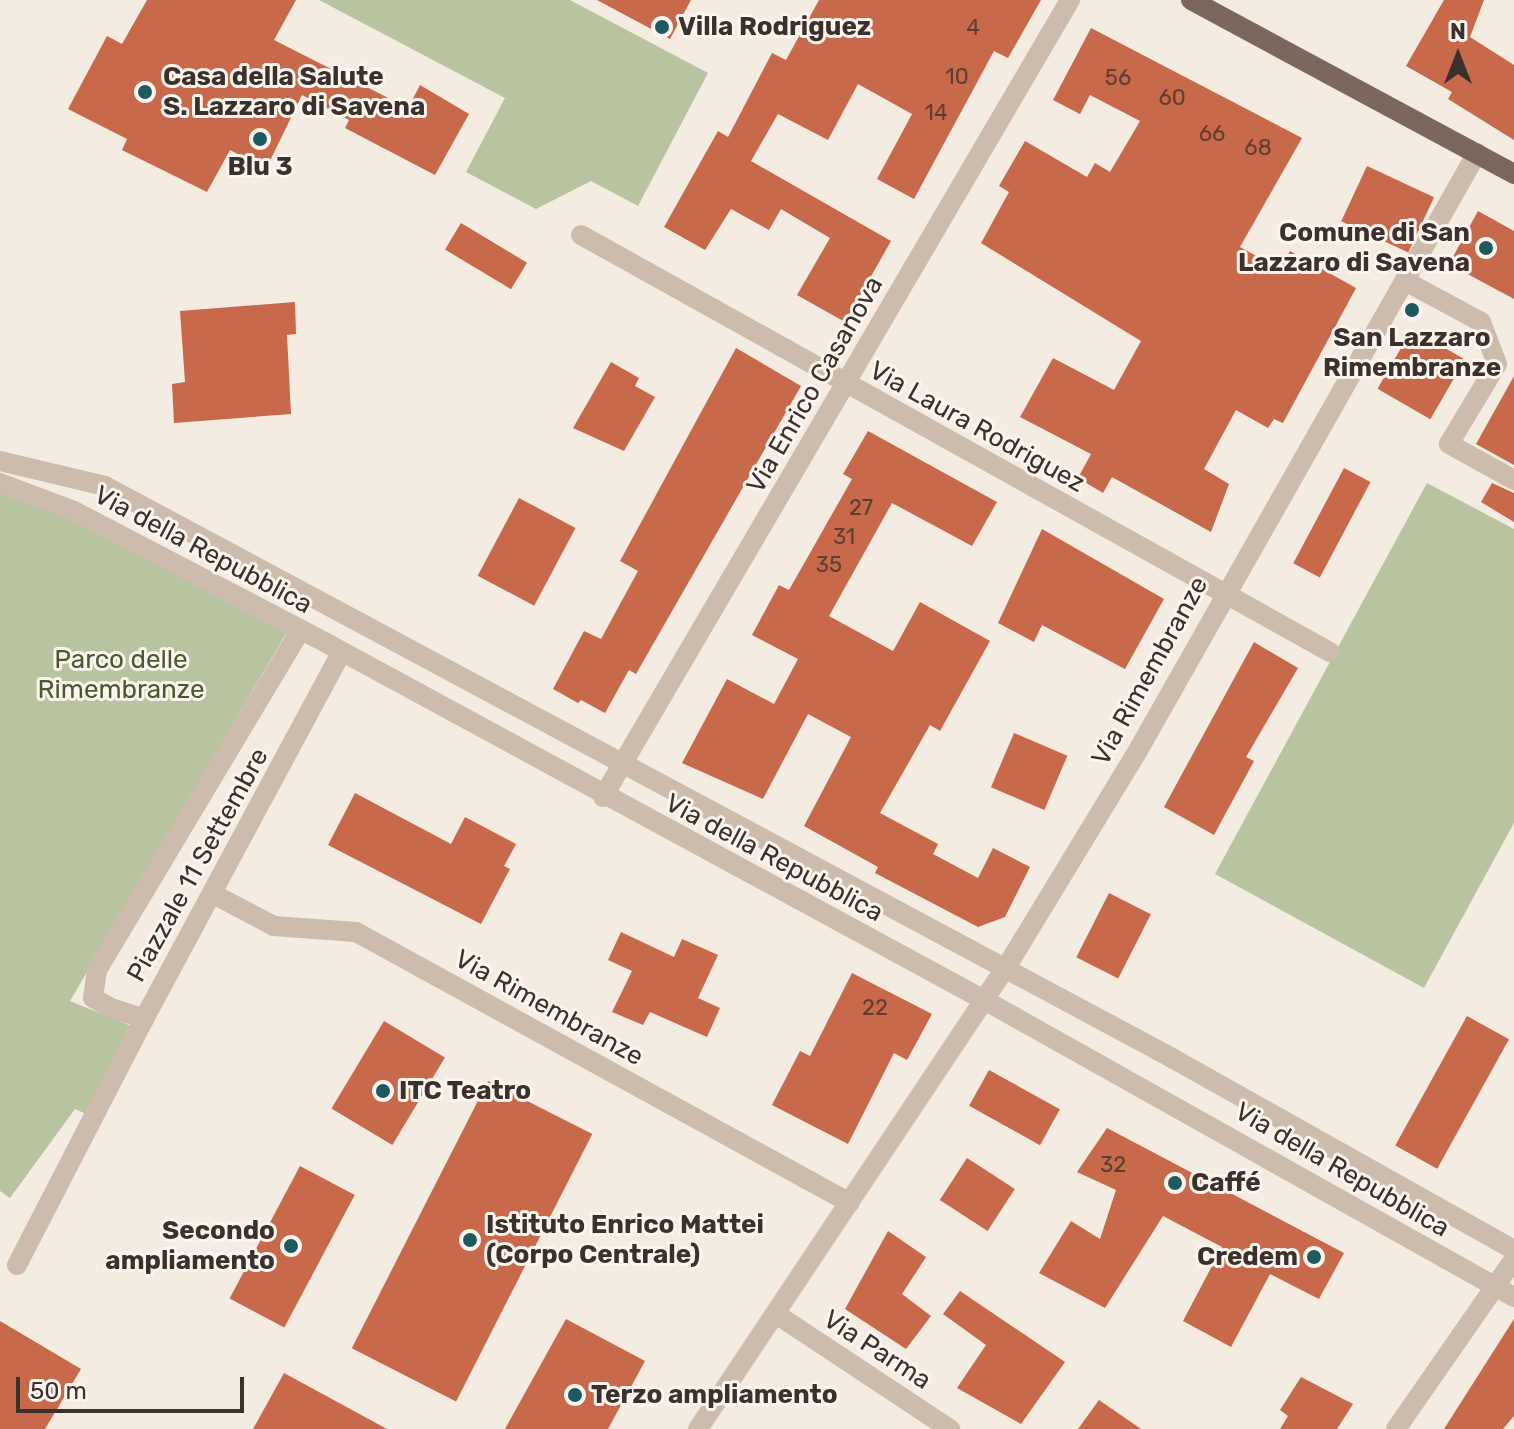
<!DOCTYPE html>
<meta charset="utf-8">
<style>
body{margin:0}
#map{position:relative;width:1514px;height:1429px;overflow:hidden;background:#f4ebe1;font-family:Rubik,sans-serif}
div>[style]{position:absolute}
.green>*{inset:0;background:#b8c4a0}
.building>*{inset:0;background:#c8694b;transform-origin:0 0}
.minor>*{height:20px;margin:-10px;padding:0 10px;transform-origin:10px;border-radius:10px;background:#cdbbac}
.major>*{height:20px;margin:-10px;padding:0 10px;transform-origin:10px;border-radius:10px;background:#7d675c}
.dots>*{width:22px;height:22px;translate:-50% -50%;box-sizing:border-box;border:4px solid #fbf5ee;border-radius:50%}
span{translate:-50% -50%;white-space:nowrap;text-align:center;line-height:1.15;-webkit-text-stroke:6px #fbf5ee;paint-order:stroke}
.number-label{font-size:22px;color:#5e3e33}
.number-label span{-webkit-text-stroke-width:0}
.poi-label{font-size:26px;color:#3b302b;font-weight:700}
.left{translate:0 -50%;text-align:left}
.right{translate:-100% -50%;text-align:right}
.street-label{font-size:26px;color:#3b302b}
.park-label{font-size:26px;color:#4a5a2e}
.north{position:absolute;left:1418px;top:16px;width:80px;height:80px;-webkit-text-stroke:6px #fbf5ee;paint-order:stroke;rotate:0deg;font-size:22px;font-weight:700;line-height:32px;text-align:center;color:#3b302b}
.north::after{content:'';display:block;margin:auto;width:28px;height:36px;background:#3b302b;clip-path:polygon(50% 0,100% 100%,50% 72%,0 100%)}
.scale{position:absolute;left:16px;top:1377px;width:228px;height:36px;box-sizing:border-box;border:4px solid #3b302b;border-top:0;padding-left:10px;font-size:24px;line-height:28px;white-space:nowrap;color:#3b302b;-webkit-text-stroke:6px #fbf5ee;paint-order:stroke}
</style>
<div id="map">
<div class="green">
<i style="clip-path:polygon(319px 0,570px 0,708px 73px,638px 206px,591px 181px,536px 209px,466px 172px,505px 98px)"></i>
<i style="clip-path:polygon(0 483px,290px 627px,70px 1001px,141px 1030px,97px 1119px,75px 1109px,10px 1198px,0 1191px)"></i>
<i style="clip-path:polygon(1427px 483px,1514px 529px,1514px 823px,1424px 988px,1215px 874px)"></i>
</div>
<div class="building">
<i style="clip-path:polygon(147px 0,296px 0,274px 40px,408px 108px,420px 85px,469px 114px,435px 175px,345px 128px,349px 120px,302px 95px,266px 169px,230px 150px,207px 192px,122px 150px,127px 139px,68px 109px,107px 36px,122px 44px)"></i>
<i style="clip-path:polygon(597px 0,691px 0,670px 39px)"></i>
<i style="clip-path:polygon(819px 0,1041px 0,1008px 58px,994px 51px,914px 199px,877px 179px,912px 114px,858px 84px,828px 140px,778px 114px,751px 161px,891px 241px,845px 322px,797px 295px,830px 238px,781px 209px,769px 230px,731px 209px,705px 250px,664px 227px,718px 131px,728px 137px,772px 53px,786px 60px)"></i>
<i style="clip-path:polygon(1444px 0,1484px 0,1470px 37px,1514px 65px,1514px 140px,1448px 99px,1452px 92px,1406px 66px)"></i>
<i style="clip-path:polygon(1091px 28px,1302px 138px,1240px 247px,1280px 269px,1290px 251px,1356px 288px,1283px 423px,1274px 419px,1268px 428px,1236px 410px,1204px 469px,1229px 484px,1211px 532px,1112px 477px,1103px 493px,1078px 478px,1091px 454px,1020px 417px,1053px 358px,1114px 390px,1141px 341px,981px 243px,1009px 192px,999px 186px,1025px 141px,1087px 177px,1095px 163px,1110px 172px,1140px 121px,1090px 95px,1080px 114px,1053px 100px)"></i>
<i style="left:1367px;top:166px;width:74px;height:61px;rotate:25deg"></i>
<i style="clip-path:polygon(1478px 211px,1514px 231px,1514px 299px,1449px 264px)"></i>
<i style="left:461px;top:223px;width:77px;height:31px;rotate:31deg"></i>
<i style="clip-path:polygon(295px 302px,296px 334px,287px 335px,291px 414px,174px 423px,172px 384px,185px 382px,180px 311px)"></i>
<i style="left:1412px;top:329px;width:61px;height:69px;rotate:30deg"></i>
<i style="clip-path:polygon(736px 348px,801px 386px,636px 674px,629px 670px,605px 713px,581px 700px,578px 703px,553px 689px,584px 631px,601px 639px,638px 571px,620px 561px)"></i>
<i style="clip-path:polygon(611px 362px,639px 378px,635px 386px,655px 397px,624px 451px,573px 428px)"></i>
<i style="clip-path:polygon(1514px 376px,1514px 465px,1476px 444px)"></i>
<i style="clip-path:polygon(868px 431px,997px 502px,972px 546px,892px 503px,829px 616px,893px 651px,920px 602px,990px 641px,940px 731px,930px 725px,880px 813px,938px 844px,933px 854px,978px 878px,993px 848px,1030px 867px,1005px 917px,978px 927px,875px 873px,878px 867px,804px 826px,851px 737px,808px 714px,763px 799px,682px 763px,727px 679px,774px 704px,798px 659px,752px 635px,779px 585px,789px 590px,852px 479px,843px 474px)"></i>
<i style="left:1344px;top:468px;width:30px;height:108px;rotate:28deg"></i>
<i style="clip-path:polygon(1492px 483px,1514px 493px,1514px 522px,1481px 502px)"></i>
<i style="left:519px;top:498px;width:64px;height:88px;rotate:28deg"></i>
<i style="clip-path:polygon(1042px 529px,1164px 599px,1125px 669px,1042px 625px,1034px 642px,998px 623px)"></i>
<i style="clip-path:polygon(1254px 642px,1298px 668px,1246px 757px,1254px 761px,1214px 835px,1164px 807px)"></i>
<i style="left:1014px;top:733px;width:58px;height:59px;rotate:23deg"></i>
<i style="clip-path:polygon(355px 793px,451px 844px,465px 817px,516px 844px,504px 866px,510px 869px,481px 924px,328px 845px)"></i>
<i style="left:1109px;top:893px;width:47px;height:72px;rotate:27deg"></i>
<i style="clip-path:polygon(621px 932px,674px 957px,682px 939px,718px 955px,698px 998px,720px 1008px,707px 1037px,650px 1012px,643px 1025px,612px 1012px,632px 971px,608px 960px)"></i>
<i style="clip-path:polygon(852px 973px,932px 1014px,907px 1060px,894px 1053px,848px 1144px,772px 1105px,800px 1051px,810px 1056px)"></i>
<i style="left:1467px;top:1016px;width:48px;height:148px;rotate:29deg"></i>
<i style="left:384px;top:1021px;width:71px;height:102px;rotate:31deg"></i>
<i style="left:989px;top:1070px;width:81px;height:41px;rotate:29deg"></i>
<i style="left:488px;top:1081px;width:117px;height:300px;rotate:27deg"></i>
<i style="clip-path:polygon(1107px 1128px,1344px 1253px,1319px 1299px,1270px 1274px,1231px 1347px,1183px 1321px,1222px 1247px,1163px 1216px,1105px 1308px,1039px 1273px,1071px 1221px,1100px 1239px,1116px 1190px,1077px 1172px)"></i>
<i style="left:967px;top:1158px;width:57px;height:50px;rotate:33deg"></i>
<i style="left:300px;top:1166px;width:62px;height:150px;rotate:28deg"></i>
<i style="clip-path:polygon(888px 1231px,926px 1257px,902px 1294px,931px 1316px,906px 1349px,845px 1309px)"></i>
<i style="clip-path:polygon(960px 1291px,1065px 1362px,1021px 1424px,957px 1388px,986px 1345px,943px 1314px)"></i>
<i style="clip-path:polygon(566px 1319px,645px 1361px,608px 1429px,505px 1429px)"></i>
<i style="clip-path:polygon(1514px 1319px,1514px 1416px,1503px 1429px,1444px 1429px)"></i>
<i style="clip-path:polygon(0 1321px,81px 1369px,45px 1429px,0 1429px)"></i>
<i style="clip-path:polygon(284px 1373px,387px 1429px,253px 1429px)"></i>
<i style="clip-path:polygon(1301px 1377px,1353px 1404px,1337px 1429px,1280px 1429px,1288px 1416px,1280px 1410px)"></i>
<i style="clip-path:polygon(1099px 1400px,1141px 1429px,1078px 1429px)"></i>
</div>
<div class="minor">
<i style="left:581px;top:235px;width:857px;rotate:29.11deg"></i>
<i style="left:1405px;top:281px;width:86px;rotate:28.3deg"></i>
<i style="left:1481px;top:322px;width:45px;rotate:69.1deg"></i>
<i style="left:1497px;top:364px;width:93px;rotate:121deg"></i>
<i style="left:1449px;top:444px;width:74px;rotate:29deg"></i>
<i style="left:0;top:461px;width:108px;rotate:13.4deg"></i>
<i style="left:105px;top:486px;width:1211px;rotate:28.19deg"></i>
<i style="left:1172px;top:1058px;width:392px;rotate:29.3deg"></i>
<i style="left:0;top:483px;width:79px;rotate:20.7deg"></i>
<i style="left:74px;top:511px;width:289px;rotate:27.6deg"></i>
<i style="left:330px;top:645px;width:746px;rotate:28.49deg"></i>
<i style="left:986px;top:1001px;width:605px;rotate:29.28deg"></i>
<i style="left:300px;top:631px;width:395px;rotate:120.9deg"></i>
<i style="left:97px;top:970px;width:28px;rotate:98deg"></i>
<i style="left:93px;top:998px;width:21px;rotate:29deg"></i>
<i style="left:111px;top:1008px;width:35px;rotate:18deg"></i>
<i style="left:144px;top:1019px;width:417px;rotate:-61.7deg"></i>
<i style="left:603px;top:797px;width:924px;rotate:-59.63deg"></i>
<i style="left:213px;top:894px;width:69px;rotate:27.7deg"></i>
<i style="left:274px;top:926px;width:82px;rotate:4.2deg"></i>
<i style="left:356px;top:932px;width:563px;rotate:28.75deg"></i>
<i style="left:17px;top:1265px;width:277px;rotate:-62.7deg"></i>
<i style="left:776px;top:1314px;width:209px;rotate:33.5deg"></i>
<i style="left:698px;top:1429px;width:562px;rotate:-56.31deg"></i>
<i style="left:1010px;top:961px;width:242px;rotate:-58.7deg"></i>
<i style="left:1136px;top:754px;width:691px;rotate:-60.43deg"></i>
<i style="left:1396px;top:1429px;width:207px;rotate:-55.2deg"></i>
</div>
<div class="major">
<i style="left:1191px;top:0;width:367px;rotate:28.3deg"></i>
</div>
<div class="dots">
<i style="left:662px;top:27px;background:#1f5a5e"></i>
<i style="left:145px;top:92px;background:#1f5a5e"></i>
<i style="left:260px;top:139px;background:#1f5a5e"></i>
<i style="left:1486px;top:248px;background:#1f5a5e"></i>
<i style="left:1412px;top:310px;background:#1f5a5e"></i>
<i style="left:383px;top:1091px;background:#1f5a5e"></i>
<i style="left:1175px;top:1183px;background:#1f5a5e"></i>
<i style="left:470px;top:1240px;background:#1f5a5e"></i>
<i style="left:291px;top:1246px;background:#1f5a5e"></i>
<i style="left:1314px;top:1257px;background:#1f5a5e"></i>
<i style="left:575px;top:1395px;background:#1f5a5e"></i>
</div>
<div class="number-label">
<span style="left:973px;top:28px">4</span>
<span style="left:957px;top:77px">10</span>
<span style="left:1118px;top:78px">56</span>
<span style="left:1172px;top:98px">60</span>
<span style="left:936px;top:113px">14</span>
<span style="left:1212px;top:134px">66</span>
<span style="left:1258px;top:148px">68</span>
<span style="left:861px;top:508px">27</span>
<span style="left:844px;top:537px">31</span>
<span style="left:829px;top:565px">35</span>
<span style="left:875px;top:1008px">22</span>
<span style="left:1113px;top:1165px">32</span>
</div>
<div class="poi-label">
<span class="left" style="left:678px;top:27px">Villa Rodriguez</span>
<span class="left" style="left:163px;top:92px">Casa della Salute<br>S. Lazzaro di Savena</span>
<span style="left:260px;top:167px">Blu 3</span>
<span class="right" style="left:1470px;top:248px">Comune di San<br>Lazzaro di Savena</span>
<span style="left:1412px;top:353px">San Lazzaro<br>Rimembranze</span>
<span class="left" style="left:399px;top:1091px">ITC Teatro</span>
<span class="left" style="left:1191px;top:1183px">Caffé</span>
<span class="left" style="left:486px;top:1240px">Istituto Enrico Mattei<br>(Corpo Centrale)</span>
<span class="right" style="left:275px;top:1246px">Secondo<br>ampliamento</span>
<span class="right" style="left:1298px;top:1257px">Credem</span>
<span class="left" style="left:591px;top:1395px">Terzo ampliamento</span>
</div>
<div class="street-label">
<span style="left:815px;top:385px;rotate:-60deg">Via Enrico Casanova</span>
<span style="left:977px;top:427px;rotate:29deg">Via Laura Rodriguez</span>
<span style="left:203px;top:550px;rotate:28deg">Via della Repubblica</span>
<span style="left:1150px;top:671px;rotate:-61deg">Via Rimembranze</span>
<span style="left:774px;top:858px;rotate:28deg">Via della Repubblica</span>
<span style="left:198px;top:865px;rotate:-61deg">Piazzale 11 Settembre</span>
<span style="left:549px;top:1008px;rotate:29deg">Via Rimembranze</span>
<span style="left:1342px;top:1170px;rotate:30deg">Via della Repubblica</span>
<span style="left:877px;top:1350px;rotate:33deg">Via Parma</span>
</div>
<div class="park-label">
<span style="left:121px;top:675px">Parco delle<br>Rimembranze</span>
</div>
<div class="north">N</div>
<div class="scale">50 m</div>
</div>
